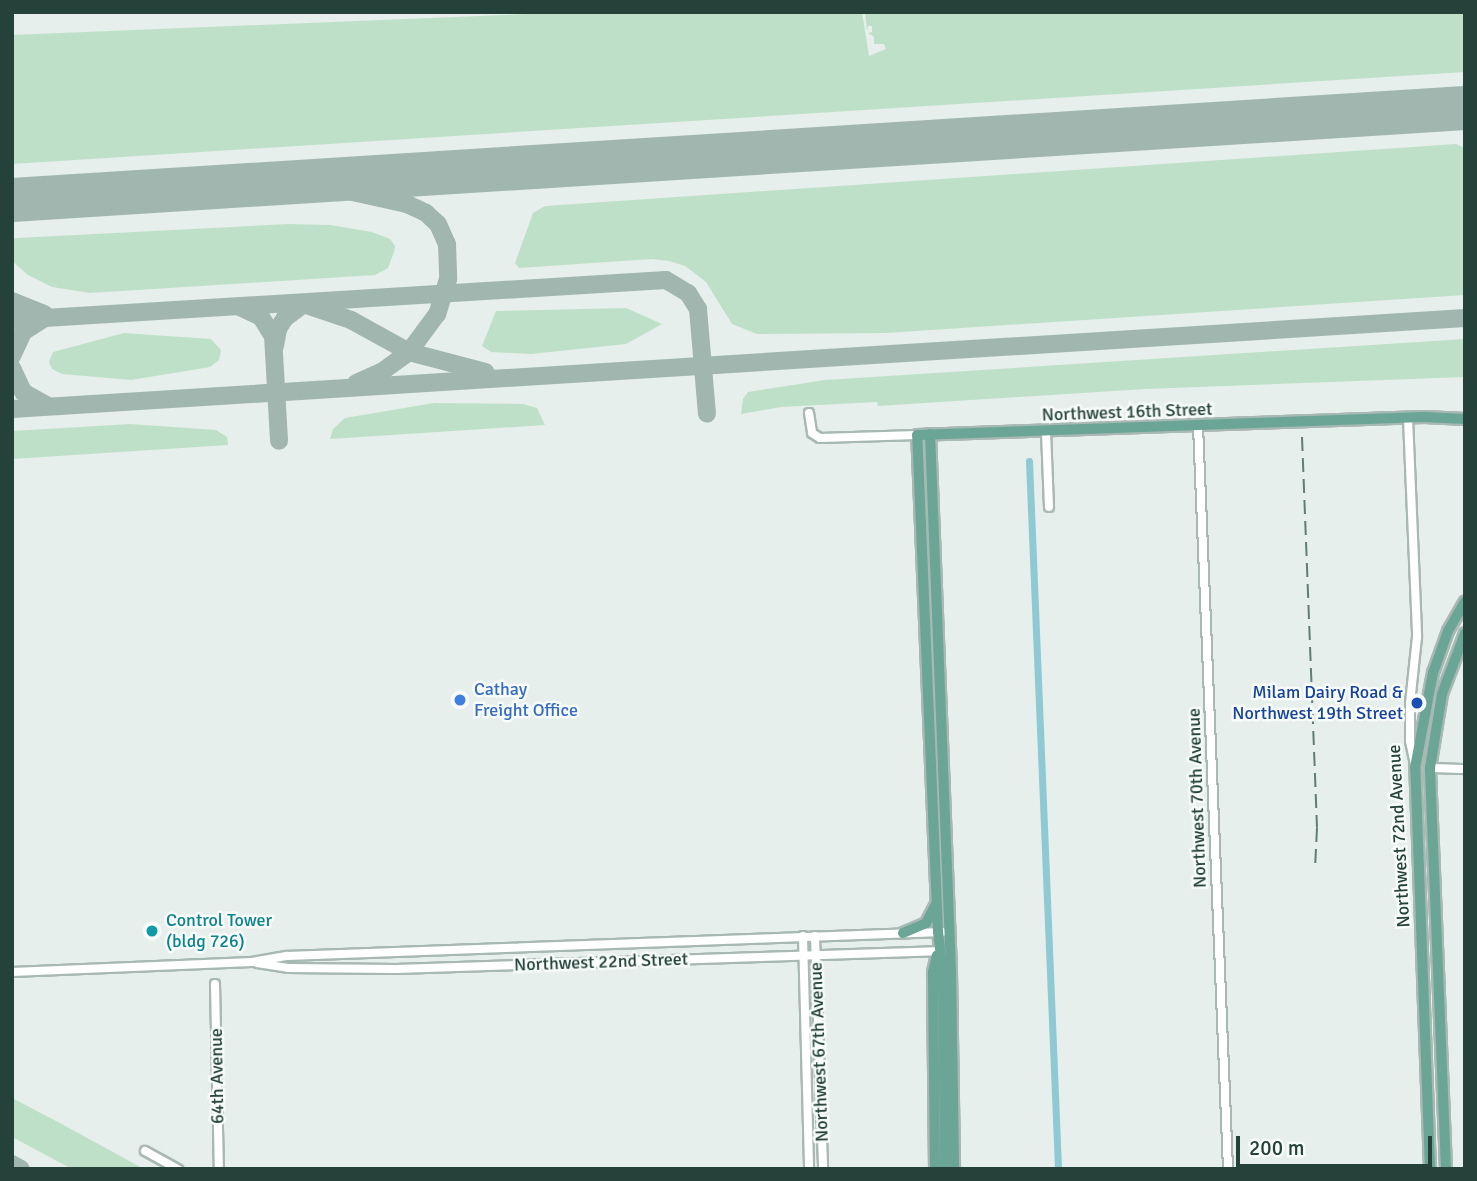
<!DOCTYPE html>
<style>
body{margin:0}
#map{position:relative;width:1477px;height:1181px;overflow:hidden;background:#e6efeb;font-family:Signika,sans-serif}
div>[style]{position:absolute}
.green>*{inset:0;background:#bfe0c8}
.canal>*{height:7px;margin:-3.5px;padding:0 3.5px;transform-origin:3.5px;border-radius:3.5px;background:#8ec9d4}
.taxiway>*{height:18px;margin:-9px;padding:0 9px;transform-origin:9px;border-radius:9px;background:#a2b6b0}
.runway>*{height:44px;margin:-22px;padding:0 22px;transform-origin:22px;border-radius:22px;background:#a2b6b0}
.roads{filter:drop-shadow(2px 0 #a8b8b2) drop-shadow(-2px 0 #a8b8b2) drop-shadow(0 2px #a8b8b2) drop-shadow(0 -2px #a8b8b2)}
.minor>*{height:8px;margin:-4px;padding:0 4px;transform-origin:4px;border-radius:4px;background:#fff}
.major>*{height:10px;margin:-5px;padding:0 5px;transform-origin:5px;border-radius:5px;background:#6aa596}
.rail>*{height:2px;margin-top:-1px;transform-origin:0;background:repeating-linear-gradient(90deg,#5f7d75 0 14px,transparent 0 21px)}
.dots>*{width:19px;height:19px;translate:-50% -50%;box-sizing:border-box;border:4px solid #f7fbf9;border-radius:50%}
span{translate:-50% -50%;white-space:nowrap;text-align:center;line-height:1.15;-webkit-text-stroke:5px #f7fbf9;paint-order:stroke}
.street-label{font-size:18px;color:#24423a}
.shop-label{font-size:18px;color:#366cbe}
.left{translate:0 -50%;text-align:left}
.transit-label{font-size:18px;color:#164399}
.right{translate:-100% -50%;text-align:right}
.culture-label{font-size:18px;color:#0d838f}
.frame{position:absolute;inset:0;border:14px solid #24423a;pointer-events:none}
.scale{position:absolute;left:1236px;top:1136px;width:196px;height:32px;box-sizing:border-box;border:4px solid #24423a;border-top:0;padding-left:9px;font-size:21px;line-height:24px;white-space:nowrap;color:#24423a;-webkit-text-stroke:5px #f7fbf9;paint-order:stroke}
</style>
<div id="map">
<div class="green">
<i style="clip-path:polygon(578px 12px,862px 12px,869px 56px,886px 49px,884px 44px,874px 44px,874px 37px,868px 33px,872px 32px,872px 26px,868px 26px,867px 31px,865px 12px,1465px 12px,1465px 72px,12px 164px,12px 35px)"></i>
<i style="clip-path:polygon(1456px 144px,1465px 148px,1465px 295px,886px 333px,757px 334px,732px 324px,706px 282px,685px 266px,669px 261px,652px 259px,519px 268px,515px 263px,533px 213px,545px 206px)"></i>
<i style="clip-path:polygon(288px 224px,330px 225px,372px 232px,390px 239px,395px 246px,394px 252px,388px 268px,375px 275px,90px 293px,52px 287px,28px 275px,12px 261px,12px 239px,17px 238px)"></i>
<i style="clip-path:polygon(626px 308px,662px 324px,626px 344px,531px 354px,491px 352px,482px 346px,496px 311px)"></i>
<i style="clip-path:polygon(124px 333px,211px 339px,221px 350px,219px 360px,210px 367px,131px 380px,62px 374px,52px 369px,49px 362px,53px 352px)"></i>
<i style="clip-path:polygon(1465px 339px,1465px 377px,1145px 389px,878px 406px,877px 402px,781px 407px,741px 414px,743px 399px,748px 392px,825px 380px)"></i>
<i style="clip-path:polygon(434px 403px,523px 404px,537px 408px,545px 425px,330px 439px,333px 429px,345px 418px)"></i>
<i style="clip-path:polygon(130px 424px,216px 430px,227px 437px,228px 445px,12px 459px,12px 431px)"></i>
<i style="clip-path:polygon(12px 1098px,58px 1122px,144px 1169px,72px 1169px,12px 1137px)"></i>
</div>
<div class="canal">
<i style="left:1029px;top:461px;width:709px;rotate:87.65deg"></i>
</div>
<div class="taxiway">
<i style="left:1459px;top:109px;width:6px"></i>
<i style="left:195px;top:189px;width:153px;rotate:0.7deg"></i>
<i style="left:348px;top:191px;width:60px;rotate:12.4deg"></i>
<i style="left:407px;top:204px;width:21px;rotate:25deg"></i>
<i style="left:426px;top:213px;width:16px;rotate:43deg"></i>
<i style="left:438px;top:224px;width:22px;rotate:66deg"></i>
<i style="left:447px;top:244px;width:35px;rotate:88deg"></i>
<i style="left:448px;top:279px;width:37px;rotate:107deg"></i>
<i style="left:437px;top:314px;width:47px;rotate:126.4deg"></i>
<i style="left:409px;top:352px;width:34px;rotate:144deg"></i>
<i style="left:381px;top:372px;width:27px;rotate:156deg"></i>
<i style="left:12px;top:202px;width:16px;rotate:-11deg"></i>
<i style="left:12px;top:301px;width:35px;rotate:22deg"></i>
<i style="left:309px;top:306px;width:44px;rotate:18.4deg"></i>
<i style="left:351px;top:320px;width:66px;rotate:28.9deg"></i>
<i style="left:409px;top:352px;width:79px;rotate:14.7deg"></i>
<i style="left:240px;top:307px;width:23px;rotate:25deg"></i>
<i style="left:261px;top:317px;width:22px;rotate:58deg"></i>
<i style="left:273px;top:336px;width:105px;rotate:86.7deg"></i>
<i style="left:12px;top:320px;width:655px;rotate:-3.5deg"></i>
<i style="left:666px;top:280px;width:26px;rotate:31deg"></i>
<i style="left:688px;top:293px;width:19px;rotate:58deg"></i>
<i style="left:698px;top:309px;width:105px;rotate:85.1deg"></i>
<i style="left:275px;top:346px;width:17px;rotate:-80deg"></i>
<i style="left:278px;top:329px;width:13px;rotate:-58deg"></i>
<i style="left:285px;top:318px;width:25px;rotate:-37deg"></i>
<i style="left:12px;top:356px;width:26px;rotate:-65deg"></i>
<i style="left:23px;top:332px;width:24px;rotate:-33deg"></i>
<i style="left:12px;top:368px;width:26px;rotate:65deg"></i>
<i style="left:23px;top:392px;width:29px;rotate:29deg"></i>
<i style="left:12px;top:409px;width:1456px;rotate:-3.58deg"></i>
<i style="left:12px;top:1164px;width:10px;rotate:29deg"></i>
</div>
<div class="runway">
<i style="left:12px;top:200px;width:1456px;rotate:-3.62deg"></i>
</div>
<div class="roads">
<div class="minor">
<i style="left:809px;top:413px;width:20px;rotate:81deg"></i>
<i style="left:812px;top:433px;width:9px;rotate:32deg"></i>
<i style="left:820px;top:438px;width:97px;rotate:-1.8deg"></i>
<i style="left:1408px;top:418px;width:219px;rotate:87.6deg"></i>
<i style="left:1417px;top:637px;width:67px;rotate:96deg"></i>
<i style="left:1410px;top:704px;width:37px;rotate:90deg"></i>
<i style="left:1410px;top:741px;width:25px;rotate:78deg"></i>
<i style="left:1198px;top:425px;width:745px;rotate:87.69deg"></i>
<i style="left:1046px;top:432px;width:75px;rotate:87.7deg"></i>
<i style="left:1430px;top:768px;width:35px;rotate:2deg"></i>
<i style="left:803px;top:936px;width:233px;rotate:88.5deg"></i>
<i style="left:815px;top:936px;width:233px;rotate:88deg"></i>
<i style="left:257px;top:963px;width:31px;rotate:9deg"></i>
<i style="left:288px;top:968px;width:108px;rotate:0.5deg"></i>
<i style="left:396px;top:969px;width:548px;rotate:-1.88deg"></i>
<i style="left:12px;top:972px;width:240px;rotate:-2.4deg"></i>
<i style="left:252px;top:962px;width:36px;rotate:-10deg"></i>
<i style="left:287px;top:956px;width:656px;rotate:-2.1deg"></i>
<i style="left:215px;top:984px;width:185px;rotate:88.8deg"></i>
<i style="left:145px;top:1151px;width:38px;rotate:29deg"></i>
</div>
<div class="major">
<i style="left:930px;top:434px;width:538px;rotate:87.76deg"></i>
<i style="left:951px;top:972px;width:197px;rotate:89.1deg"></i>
<i style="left:903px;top:933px;width:25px;rotate:-23deg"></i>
<i style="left:926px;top:923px;width:21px;rotate:-62deg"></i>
<i style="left:935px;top:1169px;width:197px;rotate:-90.6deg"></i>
<i style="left:933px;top:972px;width:17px;rotate:-77deg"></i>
<i style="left:945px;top:1169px;width:197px;rotate:-90.6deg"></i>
<i style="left:943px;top:972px;width:40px;rotate:-97.1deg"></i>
<i style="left:938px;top:932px;width:497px;rotate:-92.4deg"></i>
<i style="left:917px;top:435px;width:508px;rotate:-2.03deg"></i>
<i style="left:1425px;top:417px;width:40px;rotate:2.9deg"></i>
<i style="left:1430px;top:1169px;width:401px;rotate:-92.1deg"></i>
<i style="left:1415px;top:768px;width:97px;rotate:-79.3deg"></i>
<i style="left:1433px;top:673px;width:45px;rotate:-70.3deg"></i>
<i style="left:1448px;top:631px;width:34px;rotate:-60deg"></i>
<i style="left:1446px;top:1169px;width:401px;rotate:-92.3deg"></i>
<i style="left:1430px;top:768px;width:75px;rotate:-80.8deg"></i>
<i style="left:1442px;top:694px;width:65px;rotate:-69.3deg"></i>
</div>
</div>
<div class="rail">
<i style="left:1302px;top:437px;width:391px;rotate:87.8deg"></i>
<i style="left:1317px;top:828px;width:41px;rotate:92.8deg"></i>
</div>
<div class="dots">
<i style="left:460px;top:700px;background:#3f7fe0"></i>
<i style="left:1417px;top:703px;background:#1a4fb4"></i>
<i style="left:152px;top:931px;background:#0f9aa8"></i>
</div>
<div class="street-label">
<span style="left:1127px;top:412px;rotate:-2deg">Northwest 16th Street</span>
<span style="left:1197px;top:798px;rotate:-92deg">Northwest 70th Avenue</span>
<span style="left:1399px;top:836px;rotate:-93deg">Northwest 72nd Avenue</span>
<span style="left:601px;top:962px;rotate:-2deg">Northwest 22nd Street</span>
<span style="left:819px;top:1052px;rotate:-92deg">Northwest 67th Avenue</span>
<span style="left:217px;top:1076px;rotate:-91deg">64th Avenue</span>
</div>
<div class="shop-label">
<span class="left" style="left:474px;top:700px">Cathay<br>Freight Office</span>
</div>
<div class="transit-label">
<span class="right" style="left:1403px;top:703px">Milam Dairy Road &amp;<br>Northwest 19th Street</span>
</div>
<div class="culture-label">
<span class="left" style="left:166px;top:931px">Control Tower<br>(bldg 726)</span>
</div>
<div class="frame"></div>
<div class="scale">200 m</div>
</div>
